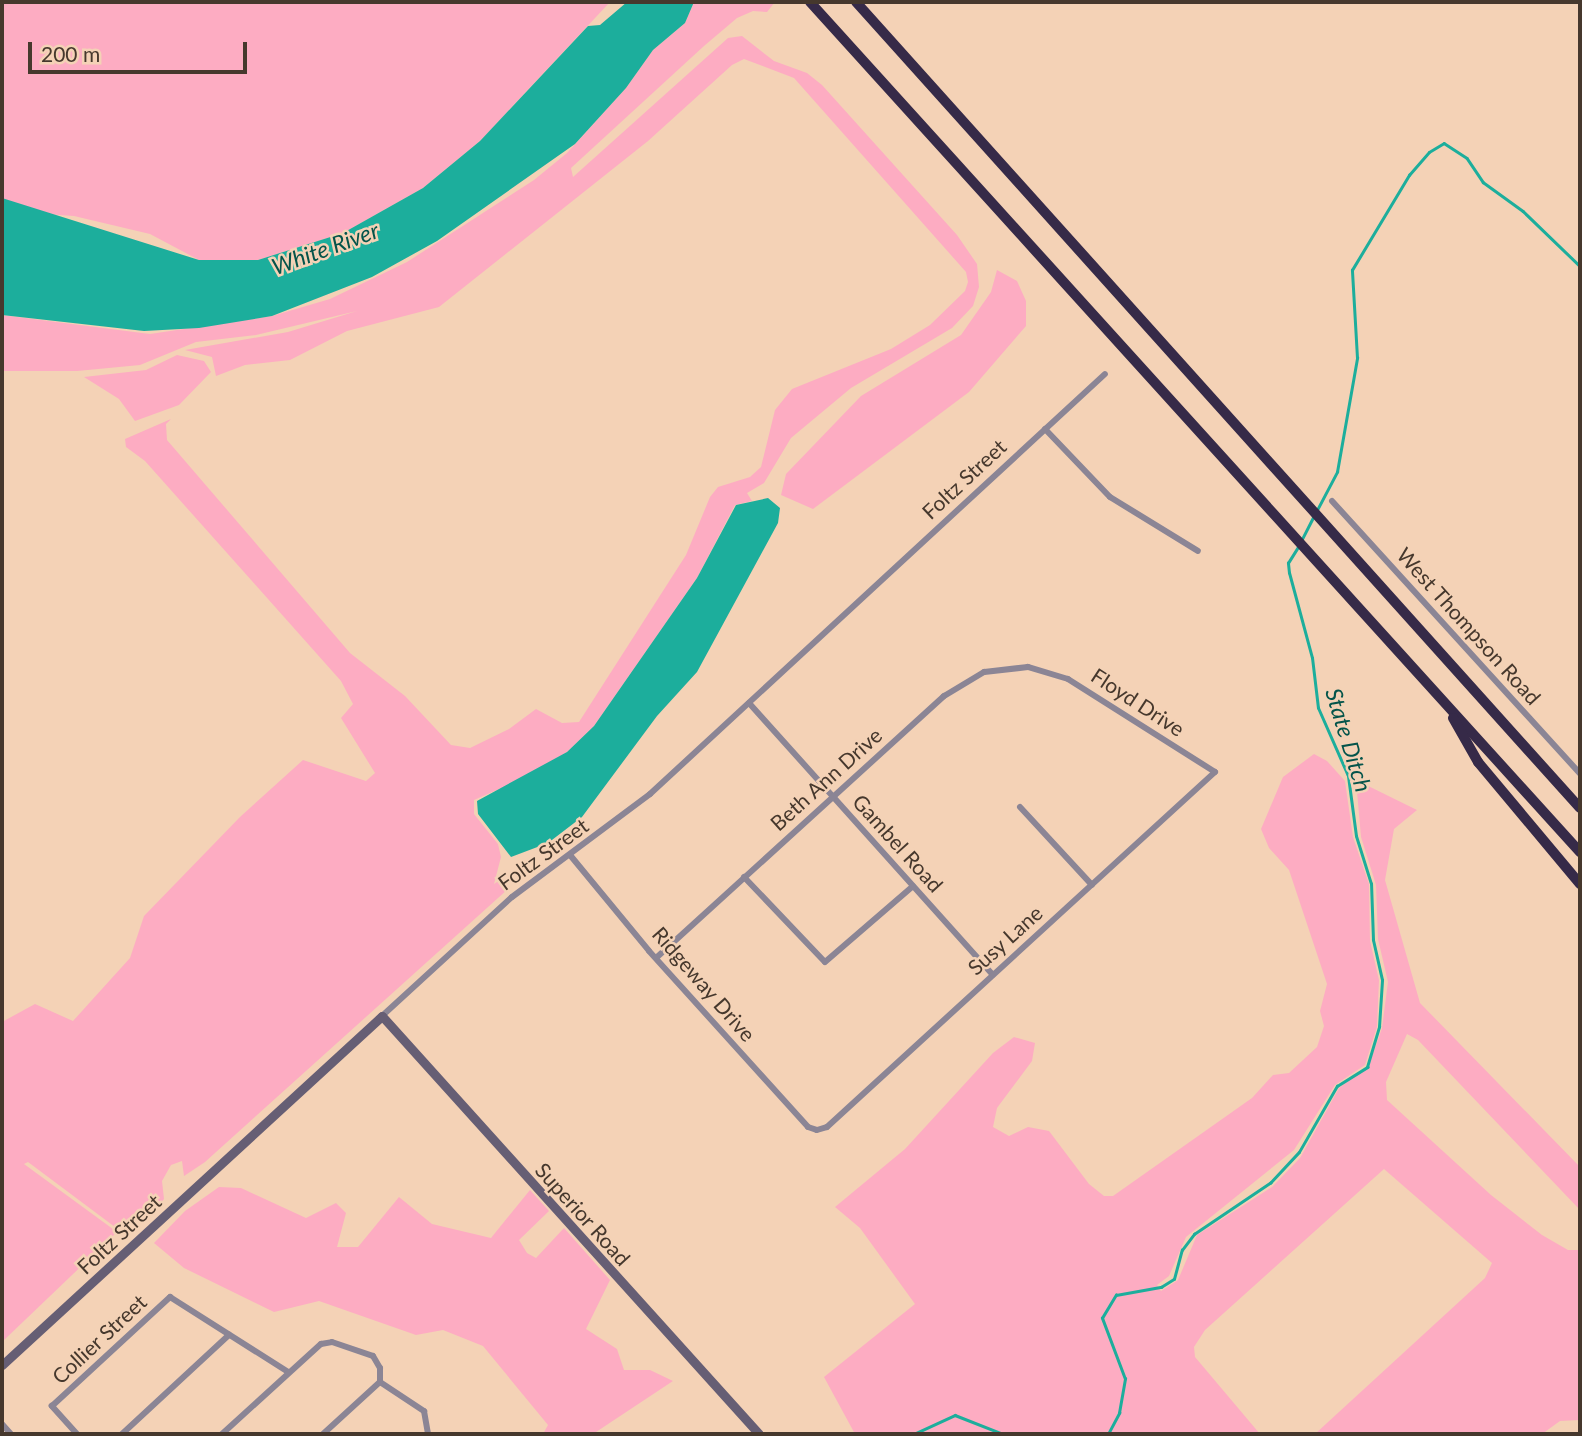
<!DOCTYPE html>
<style>
body{margin:0}
#map{position:relative;width:1582px;height:1436px;overflow:hidden;background:#f4d2b6;font-family:Lato,sans-serif}
div>[style]{position:absolute}
.green>*{inset:0;background:#fdacc2}
.water>*{inset:0;background:#1cae9c}
.stream>*{height:2.5px;margin:-1.25px;padding:0 1.25px;transform-origin:1.25px;border-radius:1.25px;background:#1cae9c}
.street>*{height:6px;margin:-3px;padding:0 3px;transform-origin:3px;border-radius:3px;background:#8b8595}
.secondary>*{height:9px;margin:-4.5px;padding:0 4.5px;transform-origin:4.5px;border-radius:4.5px;background:#665e74}
.highway>*{height:10px;margin:-5px;padding:0 5px;transform-origin:5px;border-radius:5px;background:#362a48}
span{translate:-50% -50%;white-space:nowrap;text-align:center;line-height:1.15;-webkit-text-stroke:5px #f4d2b6;paint-order:stroke}
.street-label{font-size:21px;color:#46382d}
.water-label{font-size:23px;color:#04544a;font-style:italic}
.frame{position:absolute;inset:0;border:4px solid #46382d;pointer-events:none}
.scale{position:absolute;left:28px;top:42px;width:219px;height:32px;box-sizing:border-box;border:4px solid #46382d;border-top:0;padding-left:9px;font-size:21px;line-height:24px;white-space:nowrap;color:#46382d;-webkit-text-stroke:5px #f4d2b6;paint-order:stroke}
</style>
<div id="map">
<div class="green">
<i style="clip-path:polygon(2px 2px,610px 2px,480px 141px,423px 188px,343px 233px,258px 260px,199px 260px,150px 234px,74px 216px,45px 214px,2px 198px)"></i>
<i style="clip-path:polygon(694px 2px,775px 2px,767px 12px,753px 11px,737px 18px,704px 46px,571px 168px,573px 177px,728px 38px,742px 36px,774px 61px,807px 73px,822px 85px,957px 235px,977px 264px,979px 287px,973px 306px,952px 328px,851px 388px,791px 438px,764px 483px,747px 493px,752px 501px,735px 505px,697px 578px,594px 726px,567px 752px,529px 776px,474px 800px,474px 814px,498px 844px,501px 857px,494px 884px,500px 880px,508px 889px,205px 1162px,184px 1176px,182px 1161px,171px 1165px,162px 1181px,164px 1199px,151px 1214px,119px 1230px,28px 1162px,24px 1164px,117px 1232px,2px 1342px,2px 1022px,35px 1004px,73px 1021px,130px 958px,144px 916px,240px 817px,303px 760px,366px 781px,375px 773px,341px 718px,353px 704px,341px 681px,145px 461px,126px 447px,125px 439px,171px 419px,166px 424px,167px 440px,350px 653px,405px 696px,451px 745px,470px 748px,509px 729px,536px 709px,562px 723px,579px 722px,686px 555px,710px 497px,718px 487px,750px 477px,761px 467px,775px 410px,792px 389px,891px 349px,930px 325px,965px 291px,968px 282px,966px 272px,794px 78px,744px 59px,732px 65px,648px 141px,439px 307px,347px 331px,290px 360px,245px 365px,216px 376px,212px 357px,185px 350px,288px 332px,357px 311px,256px 335px,196px 342px,140px 365px,77px 371px,2px 371px,2px 315px,150px 334px,272px 316px,330px 299px,407px 262px,534px 180px,567px 153px,626px 88px,653px 50px,685px 23px)"></i>
<i style="clip-path:polygon(997px 270px,1017px 281px,1026px 301px,1026px 326px,969px 392px,813px 509px,781px 495px,786px 474px,861px 396px,961px 335px,991px 292px)"></i>
<i style="clip-path:polygon(177px 355px,204px 361px,211px 372px,179px 405px,135px 421px,119px 399px,84px 377px,146px 370px)"></i>
<i style="clip-path:polygon(1314px 754px,1327px 761px,1345px 781px,1353px 837px,1369px 884px,1370px 941px,1379px 980px,1377px 1027px,1365px 1065px,1335px 1085px,1294px 1150px,1186px 1237px,1169px 1276px,1157px 1285px,1161px 1291px,1178px 1280px,1197px 1235px,1272px 1187px,1300px 1158px,1339px 1088px,1369px 1065px,1382px 1028px,1388px 982px,1378px 939px,1376px 885px,1361px 837px,1356px 780px,1417px 810px,1394px 829px,1385px 880px,1420px 1003px,1580px 1167px,1580px 1210px,1418px 1040px,1407px 1034px,1386px 1082px,1387px 1100px,1491px 1195px,1542px 1235px,1568px 1250px,1580px 1250px,1580px 1420px,1560px 1421px,1542px 1434px,1315px 1434px,1485px 1278px,1492px 1263px,1384px 1169px,1205px 1330px,1194px 1347px,1195px 1357px,1260px 1434px,855px 1434px,824px 1377px,915px 1304px,860px 1228px,835px 1207px,905px 1149px,993px 1053px,1014px 1037px,1035px 1043px,1032px 1061px,997px 1108px,993px 1127px,1009px 1136px,1028px 1127px,1049px 1131px,1089px 1184px,1104px 1196px,1113px 1196px,1252px 1098px,1273px 1075px,1289px 1073px,1317px 1047px,1324px 1026px,1320px 1011px,1327px 984px,1289px 870px,1269px 848px,1261px 829px,1283px 777px)"></i>
<i style="clip-path:polygon(219px 1187px,241px 1188px,306px 1218px,336px 1203px,346px 1213px,337px 1247px,358px 1247px,399px 1197px,432px 1224px,491px 1238px,530px 1190px,549px 1211px,519px 1240px,527px 1253px,536px 1258px,564px 1228px,610px 1280px,586px 1329px,617px 1349px,624px 1370px,650px 1370px,673px 1381px,593px 1434px,543px 1434px,548px 1425px,483px 1346px,443px 1330px,416px 1335px,319px 1301px,274px 1312px,184px 1268px,154px 1243px,185px 1211px)"></i>
</div>
<div class="water">
<i style="clip-path:polygon(627px 2px,694px 2px,685px 23px,653px 50px,626px 88px,575px 144px,437px 241px,372px 277px,272px 316px,199px 328px,144px 331px,2px 315px,2px 198px,199px 260px,258px 260px,343px 233px,423px 188px,480px 141px,588px 26px,600px 25px)"></i>
<i style="clip-path:polygon(768px 498px,780px 508px,778px 523px,697px 672px,657px 716px,582px 817px,548px 843px,511px 857px,478px 814px,477px 801px,567px 752px,594px 726px,697px 578px,736px 505px)"></i>
</div>
<div class="stream">
<i style="left:1317px;top:510px;width:43px;rotate:-62.2deg"></i>
<i style="left:1337px;top:472px;width:116px;rotate:-80deg"></i>
<i style="left:1357px;top:358px;width:88px;rotate:-93.3deg"></i>
<i style="left:1352px;top:270px;width:111px;rotate:-59deg"></i>
<i style="left:1409px;top:175px;width:30px;rotate:-49deg"></i>
<i style="left:1429px;top:152px;width:17px;rotate:-31deg"></i>
<i style="left:1444px;top:143px;width:27px;rotate:33deg"></i>
<i style="left:1467px;top:158px;width:29px;rotate:56deg"></i>
<i style="left:1483px;top:182px;width:49px;rotate:35.9deg"></i>
<i style="left:1523px;top:211px;width:79px;rotate:44deg"></i>
<i style="left:1301px;top:541px;width:28px;rotate:-63deg"></i>
<i style="left:914px;top:1434px;width:45px;rotate:-24.9deg"></i>
<i style="left:955px;top:1415px;width:49px;rotate:21.4deg"></i>
<i style="left:1001px;top:1433px;width:41px;rotate:1.4deg"></i>
<i style="left:1108px;top:1434px;width:24px;rotate:-62deg"></i>
<i style="left:1119px;top:1413px;width:35px;rotate:-80deg"></i>
<i style="left:1125px;top:1379px;width:65px;rotate:-110.7deg"></i>
<i style="left:1102px;top:1318px;width:27px;rotate:-59deg"></i>
<i style="left:1116px;top:1295px;width:46px;rotate:-10.1deg"></i>
<i style="left:1161px;top:1287px;width:15px;rotate:-32deg"></i>
<i style="left:1174px;top:1279px;width:30px;rotate:-75deg"></i>
<i style="left:1182px;top:1250px;width:20px;rotate:-53deg"></i>
<i style="left:1194px;top:1234px;width:92px;rotate:-33.9deg"></i>
<i style="left:1270px;top:1183px;width:42px;rotate:-46.9deg"></i>
<i style="left:1299px;top:1152px;width:76px;rotate:-60.1deg"></i>
<i style="left:1337px;top:1086px;width:36px;rotate:-32deg"></i>
<i style="left:1367px;top:1067px;width:42px;rotate:-73.3deg"></i>
<i style="left:1379px;top:1027px;width:47px;rotate:-86.3deg"></i>
<i style="left:1382px;top:980px;width:41px;rotate:-102.7deg"></i>
<i style="left:1373px;top:940px;width:56px;rotate:-92deg"></i>
<i style="left:1371px;top:884px;width:50px;rotate:-107.4deg"></i>
<i style="left:1356px;top:836px;width:61px;rotate:-97.6deg"></i>
<i style="left:1348px;top:776px;width:74px;rotate:-113.8deg"></i>
<i style="left:1318px;top:708px;width:50px;rotate:-96.8deg"></i>
<i style="left:1312px;top:658px;width:88px;rotate:-105.1deg"></i>
<i style="left:1289px;top:573px;width:10px;rotate:-96deg"></i>
<i style="left:1288px;top:563px;width:19px;rotate:-58deg"></i>
</div>
<div class="street">
<i style="left:1045px;top:429px;width:94px;rotate:46.3deg"></i>
<i style="left:1110px;top:497px;width:103px;rotate:31.5deg"></i>
<i style="left:1332px;top:501px;width:369px;rotate:47.7deg"></i>
<i style="left:749px;top:703px;width:365px;rotate:48.1deg"></i>
<i style="left:1020px;top:807px;width:106px;rotate:47.3deg"></i>
<i style="left:570px;top:855px;width:124px;rotate:50.5deg"></i>
<i style="left:649px;top:951px;width:237px;rotate:47.9deg"></i>
<i style="left:808px;top:1127px;width:9px;rotate:18deg"></i>
<i style="left:817px;top:1130px;width:10px;rotate:-17deg"></i>
<i style="left:827px;top:1127px;width:526px;rotate:-42.46deg"></i>
<i style="left:1215px;top:772px;width:174px;rotate:-147.7deg"></i>
<i style="left:1068px;top:679px;width:42px;rotate:-163.3deg"></i>
<i style="left:1028px;top:667px;width:44px;rotate:173.5deg"></i>
<i style="left:984px;top:672px;width:47px;rotate:149deg"></i>
<i style="left:944px;top:696px;width:389px;rotate:137.7deg"></i>
<i style="left:744px;top:877px;width:117px;rotate:46.4deg"></i>
<i style="left:825px;top:962px;width:116px;rotate:-40.8deg"></i>
<i style="left:382px;top:1016px;width:176px;rotate:-42.5deg"></i>
<i style="left:512px;top:897px;width:172px;rotate:-36.7deg"></i>
<i style="left:650px;top:794px;width:619px;rotate:-42.71deg"></i>
<i style="left:2px;top:1424px;width:13px;rotate:48deg"></i>
<i style="left:77px;top:1434px;width:38px;rotate:-132deg"></i>
<i style="left:52px;top:1406px;width:161px;rotate:-42.7deg"></i>
<i style="left:170px;top:1297px;width:140px;rotate:32.4deg"></i>
<i style="left:122px;top:1434px;width:146px;rotate:-42.8deg"></i>
<i style="left:222px;top:1434px;width:134px;rotate:-42.3deg"></i>
<i style="left:321px;top:1344px;width:11px;rotate:-10deg"></i>
<i style="left:332px;top:1342px;width:43px;rotate:18.9deg"></i>
<i style="left:373px;top:1356px;width:14px;rotate:60deg"></i>
<i style="left:380px;top:1368px;width:14px;rotate:90deg"></i>
<i style="left:380px;top:1382px;width:53px;rotate:33.4deg"></i>
<i style="left:424px;top:1411px;width:23px;rotate:80deg"></i>
<i style="left:323px;top:1434px;width:77px;rotate:-42.4deg"></i>
</div>
<div class="secondary">
<i style="left:2px;top:1365px;width:516px;rotate:-42.57deg"></i>
<i style="left:382px;top:1016px;width:563px;rotate:47.95deg"></i>
</div>
<div class="highway">
<i style="left:810px;top:2px;width:1147px;rotate:47.83deg"></i>
<i style="left:856px;top:2px;width:1083px;rotate:48.07deg"></i>
<i style="left:1453px;top:718px;width:51px;rotate:60.4deg"></i>
<i style="left:1478px;top:762px;width:159px;rotate:50.1deg"></i>
</div>
<div class="street-label">
<span style="left:964px;top:479px;rotate:-43deg">Foltz Street</span>
<span style="left:1469px;top:626px;rotate:48deg">West Thompson Road</span>
<span style="left:1138px;top:702px;rotate:33deg">Floyd Drive</span>
<span style="left:826px;top:779px;rotate:-42deg">Beth Ann Drive</span>
<span style="left:898px;top:843px;rotate:48deg">Gambel Road</span>
<span style="left:543px;top:854px;rotate:-36deg">Foltz Street</span>
<span style="left:1005px;top:940px;rotate:-42deg">Susy Lane</span>
<span style="left:704px;top:984px;rotate:49deg">Ridgeway Drive</span>
<span style="left:583px;top:1214px;rotate:48deg">Superior Road</span>
<span style="left:119px;top:1234px;rotate:-43deg">Foltz Street</span>
<span style="left:99px;top:1339px;rotate:-43deg">Collier Street</span>
</div>
<div class="water-label">
<span style="left:325px;top:248px;rotate:-20deg">White River</span>
<span style="left:1349px;top:740px;rotate:73deg">State Ditch</span>
</div>
<div class="frame"></div>
<div class="scale">200 m</div>
</div>
